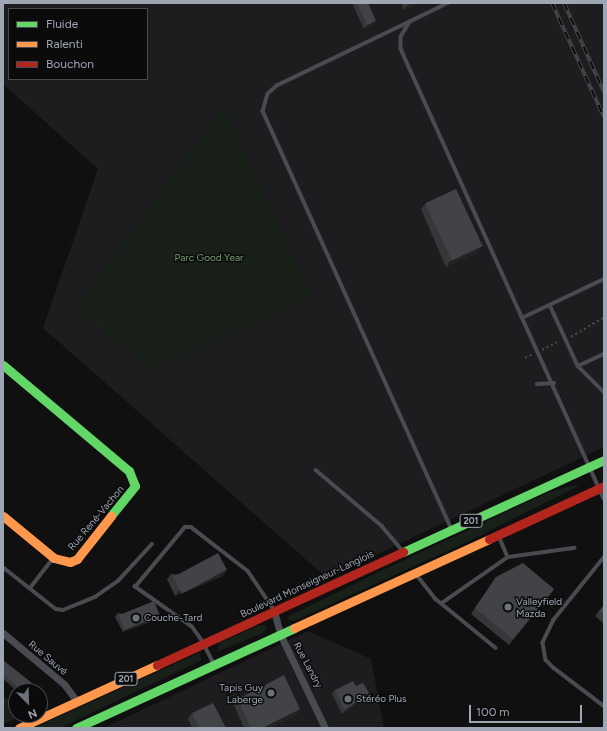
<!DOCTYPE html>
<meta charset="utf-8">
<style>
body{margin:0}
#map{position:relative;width:607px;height:731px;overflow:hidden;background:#101010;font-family:Figtree,sans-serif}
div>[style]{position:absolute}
.built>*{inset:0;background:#1d1d1f}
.green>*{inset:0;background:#191f19}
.path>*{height:1.5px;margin-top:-0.75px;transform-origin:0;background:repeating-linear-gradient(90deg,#45474b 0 2px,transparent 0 5px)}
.lane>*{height:3.5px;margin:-1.75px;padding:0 1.75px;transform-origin:1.75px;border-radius:1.75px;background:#4a4b50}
.street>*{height:7px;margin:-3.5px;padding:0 3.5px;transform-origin:3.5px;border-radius:3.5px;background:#4a4b50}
.fast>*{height:9px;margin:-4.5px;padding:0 4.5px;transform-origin:4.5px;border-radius:4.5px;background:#63d668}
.slow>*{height:9px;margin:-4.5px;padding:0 4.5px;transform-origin:4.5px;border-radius:4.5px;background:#ff974d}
.jam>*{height:9px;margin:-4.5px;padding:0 4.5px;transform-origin:4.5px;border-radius:4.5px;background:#b3261e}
.rail>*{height:4px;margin-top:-2px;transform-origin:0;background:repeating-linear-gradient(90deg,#0b0b0c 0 8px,#444649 0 16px);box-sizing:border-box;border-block:1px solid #444649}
.wall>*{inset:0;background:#37373a}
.shaded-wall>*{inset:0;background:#232324}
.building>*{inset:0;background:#424347;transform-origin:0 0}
.dots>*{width:11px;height:11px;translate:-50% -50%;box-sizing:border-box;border:2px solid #0b0b0c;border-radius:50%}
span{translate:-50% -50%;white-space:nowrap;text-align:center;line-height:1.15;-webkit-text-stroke:3px #0b0b0c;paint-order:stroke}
.shield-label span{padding:1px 3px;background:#0b0b0c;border:1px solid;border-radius:3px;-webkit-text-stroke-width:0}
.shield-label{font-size:9px;color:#9fa6b3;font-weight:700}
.park-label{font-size:10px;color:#74a076}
.street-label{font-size:10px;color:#9fa6b3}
.poi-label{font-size:10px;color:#9fa6b3}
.left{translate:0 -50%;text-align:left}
.right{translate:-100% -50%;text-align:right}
.frame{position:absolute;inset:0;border:4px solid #9fa6b3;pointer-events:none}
.legend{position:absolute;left:8px;top:8px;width:140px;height:72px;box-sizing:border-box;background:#0b0b0c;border:1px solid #46494f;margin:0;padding:5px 7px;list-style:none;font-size:12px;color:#9fa6b3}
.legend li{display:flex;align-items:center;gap:8px;height:20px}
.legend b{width:20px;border:1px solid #46494f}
.north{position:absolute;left:8px;top:683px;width:40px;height:40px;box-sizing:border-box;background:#0b0b0c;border:1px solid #46494f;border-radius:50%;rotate:157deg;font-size:11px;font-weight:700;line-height:16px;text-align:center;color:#9fa6b3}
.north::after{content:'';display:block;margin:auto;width:14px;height:18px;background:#6d727a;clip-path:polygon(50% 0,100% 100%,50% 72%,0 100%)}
.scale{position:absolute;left:469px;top:705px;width:113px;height:18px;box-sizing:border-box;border:2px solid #9fa6b3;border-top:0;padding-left:5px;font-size:12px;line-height:14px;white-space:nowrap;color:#9fa6b3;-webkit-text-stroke:3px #0b0b0c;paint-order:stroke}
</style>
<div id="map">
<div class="built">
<i style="clip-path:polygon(evenodd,3px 3px,604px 3px,604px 447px,327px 578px,43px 328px,98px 169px,3px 84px,3px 3px,9px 9px,147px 9px,147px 79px,9px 79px,9px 9px)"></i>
<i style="clip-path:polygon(308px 631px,371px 659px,384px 728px,104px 728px)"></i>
</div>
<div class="green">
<i style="clip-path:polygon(224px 105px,312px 297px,150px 370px,75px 308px)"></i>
<i style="clip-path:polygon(574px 485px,579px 486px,469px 541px,294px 621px,289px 620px,287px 617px,389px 567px,547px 493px)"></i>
<i style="clip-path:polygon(260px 625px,267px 626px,265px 632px,217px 652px,219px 643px)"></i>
<i style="clip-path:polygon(199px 653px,202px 660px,60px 728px,34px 728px)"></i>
<i style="clip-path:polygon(3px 696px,16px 706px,16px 715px,25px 715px,3px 724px)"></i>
</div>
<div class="path">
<i style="left:571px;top:337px;width:39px;rotate:-31deg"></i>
<i style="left:542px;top:350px;width:20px;rotate:-27deg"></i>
<i style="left:525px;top:358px;width:9px;rotate:-27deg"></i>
</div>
<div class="lane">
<i style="left:449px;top:3px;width:43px;rotate:154deg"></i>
<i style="left:410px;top:22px;width:17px;rotate:121deg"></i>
<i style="left:401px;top:37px;width:12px;rotate:90deg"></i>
<i style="left:401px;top:49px;width:493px;rotate:65.7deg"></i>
<i style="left:410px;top:22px;width:148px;rotate:154.3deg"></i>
<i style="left:277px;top:86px;width:12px;rotate:138deg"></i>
<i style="left:268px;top:94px;width:18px;rotate:106deg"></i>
<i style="left:263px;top:111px;width:457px;rotate:65.7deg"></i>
<i style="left:550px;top:305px;width:67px;rotate:65.3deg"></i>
<i style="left:578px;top:366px;width:37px;rotate:45deg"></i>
<i style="left:524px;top:317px;width:89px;rotate:-25.4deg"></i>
<i style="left:578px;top:366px;width:29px;rotate:-25deg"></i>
<i style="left:537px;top:384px;width:17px;rotate:-3deg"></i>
<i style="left:316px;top:470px;width:87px;rotate:40.3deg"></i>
<i style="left:382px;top:526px;width:30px;rotate:50deg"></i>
<i style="left:499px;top:536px;width:23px;rotate:67deg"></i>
<i style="left:604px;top:558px;width:80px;rotate:128.9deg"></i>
<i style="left:554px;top:620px;width:25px;rotate:116deg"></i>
<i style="left:543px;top:643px;width:17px;rotate:80deg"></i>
<i style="left:546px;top:660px;width:11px;rotate:45deg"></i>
<i style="left:554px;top:668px;width:63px;rotate:37.2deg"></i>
<i style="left:3px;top:567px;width:68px;rotate:38.4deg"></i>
<i style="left:56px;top:609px;width:7px;rotate:8deg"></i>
<i style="left:63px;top:610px;width:35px;rotate:-22deg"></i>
<i style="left:95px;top:597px;width:28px;rotate:-35deg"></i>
<i style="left:118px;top:581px;width:50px;rotate:-47.4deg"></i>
<i style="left:417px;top:575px;width:31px;rotate:52deg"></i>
<i style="left:436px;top:599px;width:77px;rotate:39.2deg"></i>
<i style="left:30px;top:588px;width:37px;rotate:-52deg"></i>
<i style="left:442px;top:603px;width:80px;rotate:-34.9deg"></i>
<i style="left:508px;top:557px;width:67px;rotate:-7.8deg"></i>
<i style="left:202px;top:641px;width:17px;rotate:-126deg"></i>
<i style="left:192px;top:627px;width:70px;rotate:-144.9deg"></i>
<i style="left:135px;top:587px;width:78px;rotate:-50.2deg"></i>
<i style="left:185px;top:527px;width:6px"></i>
<i style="left:191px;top:527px;width:72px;rotate:37.7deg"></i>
<i style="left:248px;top:571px;width:45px;rotate:56deg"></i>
<i style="left:205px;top:646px;width:18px;rotate:63deg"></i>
</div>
<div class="street">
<i style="left:274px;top:611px;width:24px;rotate:75deg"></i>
<i style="left:280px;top:634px;width:104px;rotate:64.4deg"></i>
<i style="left:3px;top:633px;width:80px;rotate:39.9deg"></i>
<i style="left:64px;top:684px;width:21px;rotate:53deg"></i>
</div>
<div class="fast">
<i style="left:3px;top:365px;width:165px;rotate:40.1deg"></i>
<i style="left:129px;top:471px;width:16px;rotate:68deg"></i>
<i style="left:135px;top:486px;width:38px;rotate:129deg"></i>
<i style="left:403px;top:552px;width:221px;rotate:-24.6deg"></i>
<i style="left:76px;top:728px;width:240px;rotate:-24.6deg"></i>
</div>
<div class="slow">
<i style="left:3px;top:516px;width:66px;rotate:39.5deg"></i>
<i style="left:54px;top:558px;width:16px;rotate:14deg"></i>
<i style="left:70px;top:562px;width:8px;rotate:-23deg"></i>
<i style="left:77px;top:559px;width:55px;rotate:-51.7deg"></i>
<i style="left:294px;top:628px;width:214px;rotate:-24.5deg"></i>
<i style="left:19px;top:728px;width:152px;rotate:-24.5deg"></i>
</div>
<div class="jam">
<i style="left:489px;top:539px;width:127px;rotate:-24.7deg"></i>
<i style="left:157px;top:665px;width:271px;rotate:-24.7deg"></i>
</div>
<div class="rail">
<i style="left:552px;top:3px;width:125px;rotate:65.5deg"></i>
<i style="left:564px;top:3px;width:98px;rotate:65.8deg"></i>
</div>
<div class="wall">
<i style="clip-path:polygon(352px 3px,368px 3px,373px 25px,364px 29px)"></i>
<i style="clip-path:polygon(401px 3px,418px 3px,404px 10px)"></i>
<i style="clip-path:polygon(425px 204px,482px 246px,478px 252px,446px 267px,421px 209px)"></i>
<i style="clip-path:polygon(171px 574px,223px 576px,175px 596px,167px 579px)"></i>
<i style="clip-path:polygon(496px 577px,554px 589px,550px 595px,509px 645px,471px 614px)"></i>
<i style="clip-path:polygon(604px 605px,604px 624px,595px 616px)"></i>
<i style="clip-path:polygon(118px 613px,157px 620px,123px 632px,115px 617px)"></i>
<i style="clip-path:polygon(3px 660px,26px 691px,17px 691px,3px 679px)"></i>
<i style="clip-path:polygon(356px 686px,369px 693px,366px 697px,342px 714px,332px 694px,335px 690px)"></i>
<i style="clip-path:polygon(238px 699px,300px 709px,296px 715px,269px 728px,244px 728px,234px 705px)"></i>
<i style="clip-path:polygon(192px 713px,226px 728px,192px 728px,188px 719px)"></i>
</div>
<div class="shaded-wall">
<i style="clip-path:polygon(412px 3px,418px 3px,404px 10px,407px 5px)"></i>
<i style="clip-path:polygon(376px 21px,373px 25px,364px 29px,367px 25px)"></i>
<i style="clip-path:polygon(482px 246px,478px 252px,446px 267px,450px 261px)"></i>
<i style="clip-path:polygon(227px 570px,223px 576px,175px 596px,179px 591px)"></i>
<i style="clip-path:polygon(554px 589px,550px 595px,509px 645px,513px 639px)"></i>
<i style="clip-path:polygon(160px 616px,157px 620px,123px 632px,126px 628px)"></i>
<i style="clip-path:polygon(369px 693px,366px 697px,342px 714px,345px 710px)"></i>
<i style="clip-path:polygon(300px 709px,296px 715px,269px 728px,262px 728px)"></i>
</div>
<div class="building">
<i style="clip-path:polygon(357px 3px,368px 3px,376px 21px,367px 25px)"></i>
<i style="clip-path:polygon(406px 3px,412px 3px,407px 5px)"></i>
<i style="left:456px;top:189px;width:63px;height:34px;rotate:65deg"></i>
<i style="left:218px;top:553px;width:19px;height:51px;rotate:62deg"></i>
<i style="clip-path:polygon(523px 563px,554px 589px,513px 639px,475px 608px,496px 577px)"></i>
<i style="left:154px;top:601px;width:16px;height:38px;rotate:68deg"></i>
<i style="clip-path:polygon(604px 605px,604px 615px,599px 611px)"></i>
<i style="clip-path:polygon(3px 660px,32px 683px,26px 691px,22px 691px,3px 674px)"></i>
<i style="clip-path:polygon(284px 675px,300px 709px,262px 728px,251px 728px,238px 699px)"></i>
<i style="clip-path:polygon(353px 681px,356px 686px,363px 683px,369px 693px,345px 710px,335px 690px)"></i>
<i style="clip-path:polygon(213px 703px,226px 728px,199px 728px,192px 713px)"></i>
</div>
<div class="dots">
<i style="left:508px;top:607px;background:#6d727a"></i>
<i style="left:136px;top:618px;background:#6d727a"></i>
<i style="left:271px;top:693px;background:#6d727a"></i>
<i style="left:348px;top:699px;background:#6d727a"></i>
</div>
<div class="shield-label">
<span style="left:471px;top:521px">201</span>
<span style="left:126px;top:679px">201</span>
</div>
<div class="park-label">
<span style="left:209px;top:258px">Parc Good Year</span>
</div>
<div class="street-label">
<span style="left:96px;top:518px;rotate:-50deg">Rue René-Vachon</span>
<span style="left:307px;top:584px;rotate:-25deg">Boulevard Monseigneur-Langlois</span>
<span style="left:48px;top:658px;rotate:40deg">Rue Sauvé</span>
<span style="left:308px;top:665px;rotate:62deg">Rue Landry</span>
</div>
<div class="poi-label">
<span class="left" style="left:516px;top:607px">Valleyfield<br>Mazda</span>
<span class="left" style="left:144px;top:618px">Couche-Tard</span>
<span class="right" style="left:263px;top:693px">Tapis Guy<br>Laberge</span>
<span class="left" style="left:356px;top:699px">Stéréo Plus</span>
</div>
<div class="frame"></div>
<ul class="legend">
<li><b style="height:5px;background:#63d668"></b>Fluide</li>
<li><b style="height:5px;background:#ff974d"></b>Ralenti</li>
<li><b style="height:5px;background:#b3261e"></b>Bouchon</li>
</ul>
<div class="north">N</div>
<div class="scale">100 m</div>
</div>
